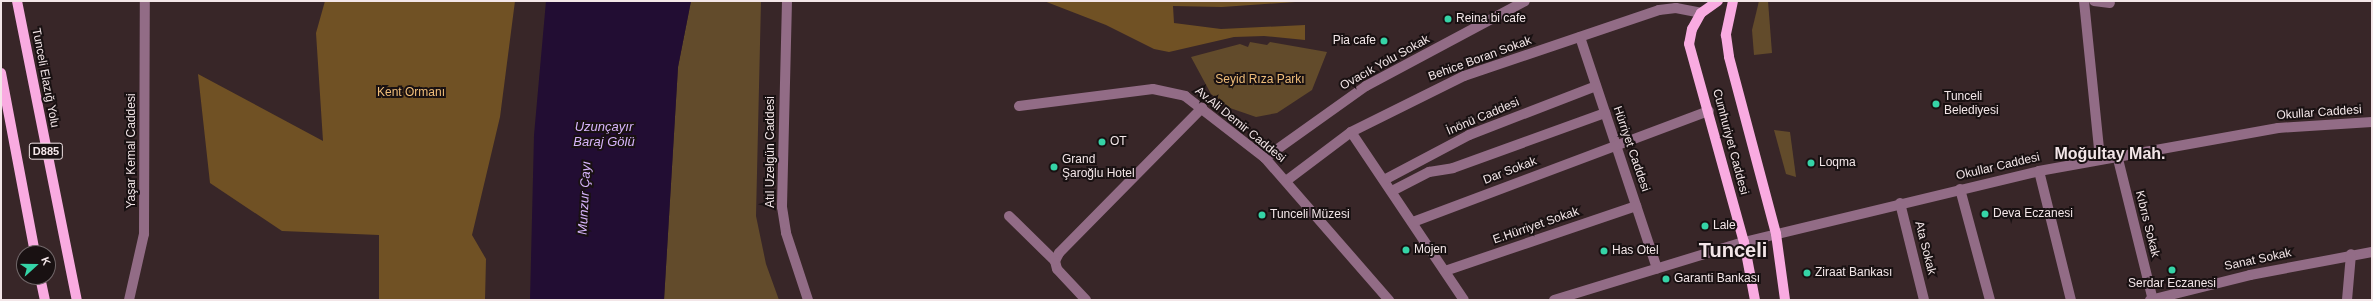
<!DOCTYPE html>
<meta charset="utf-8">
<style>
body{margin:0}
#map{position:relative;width:2373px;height:301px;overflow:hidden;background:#382628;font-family:Arial,sans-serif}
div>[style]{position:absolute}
.green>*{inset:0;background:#624b2b}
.forest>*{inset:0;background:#705124}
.water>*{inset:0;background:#220d33}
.minor>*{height:10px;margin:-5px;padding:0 5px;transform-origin:5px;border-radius:5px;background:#926c86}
.major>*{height:10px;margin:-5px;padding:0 5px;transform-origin:5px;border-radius:5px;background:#f9abe1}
.dots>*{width:11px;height:11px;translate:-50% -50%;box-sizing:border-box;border:2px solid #191112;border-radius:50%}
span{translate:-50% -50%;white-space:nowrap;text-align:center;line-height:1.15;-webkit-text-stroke:4px #191112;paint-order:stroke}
.shield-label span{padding:1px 3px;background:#191112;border:1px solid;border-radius:3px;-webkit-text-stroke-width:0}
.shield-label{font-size:11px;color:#f3e6e8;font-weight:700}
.poi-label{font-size:12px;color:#f3e6e8}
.left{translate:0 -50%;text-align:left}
.right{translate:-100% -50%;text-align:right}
.street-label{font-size:12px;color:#f3e6e8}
.park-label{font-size:12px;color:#efbd79}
.water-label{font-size:13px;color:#d7b5fb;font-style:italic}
.district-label{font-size:16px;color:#f3e6e8;font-weight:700}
.town-label{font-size:20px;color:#f3e6e8;font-weight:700}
.frame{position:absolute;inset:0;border:2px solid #f3e6e8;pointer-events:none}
.north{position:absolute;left:16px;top:245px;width:40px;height:40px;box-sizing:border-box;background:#191112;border:1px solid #706668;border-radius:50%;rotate:69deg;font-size:11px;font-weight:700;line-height:16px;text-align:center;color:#f3e6e8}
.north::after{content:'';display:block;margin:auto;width:14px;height:18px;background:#35d4a7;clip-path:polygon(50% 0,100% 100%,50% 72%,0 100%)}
</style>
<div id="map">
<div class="green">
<i style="clip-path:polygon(691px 1px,761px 1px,756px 216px,766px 264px,779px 300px,664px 300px,678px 67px)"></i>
<i style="clip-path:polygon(1759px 1px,1768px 1px,1772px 53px,1754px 55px,1752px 30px)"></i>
<i style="clip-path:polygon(1250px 42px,1267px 45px,1270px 42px,1327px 52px,1312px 90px,1277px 113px,1256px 117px,1230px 108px,1211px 94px,1191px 57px,1240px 44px,1248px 47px)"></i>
<i style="clip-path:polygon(1774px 130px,1790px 132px,1796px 177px,1786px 174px)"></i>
</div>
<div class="forest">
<i style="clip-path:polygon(325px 1px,515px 1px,500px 117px,472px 235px,486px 259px,485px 300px,379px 300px,379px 235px,282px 231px,210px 183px,198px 74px,323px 141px,316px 33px)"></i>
<i style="clip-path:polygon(1044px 1px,1310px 1px,1222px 7px,1173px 6px,1174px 23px,1221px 29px,1305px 25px,1305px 40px,1264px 36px,1234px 37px,1169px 52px,1154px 49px,1106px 25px)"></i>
</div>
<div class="water">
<i style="clip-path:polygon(546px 1px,691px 1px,678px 67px,664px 300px,530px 300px,534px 135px)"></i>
</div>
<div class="minor">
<i style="left:787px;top:1px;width:206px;rotate:91.4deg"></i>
<i style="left:782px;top:207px;width:26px;rotate:81deg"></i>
<i style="left:786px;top:233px;width:71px;rotate:71.8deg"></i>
<i style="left:2084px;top:1px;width:158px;rotate:84.2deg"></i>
<i style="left:2094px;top:1px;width:16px;rotate:7deg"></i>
<i style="left:1580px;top:37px;width:244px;rotate:71.6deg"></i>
<i style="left:1019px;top:106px;width:135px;rotate:-7.2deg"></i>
<i style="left:1153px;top:89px;width:33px;rotate:12deg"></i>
<i style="left:1185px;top:96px;width:101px;rotate:37.8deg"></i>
<i style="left:1265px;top:158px;width:189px;rotate:48.9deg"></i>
<i style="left:1351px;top:132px;width:202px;rotate:56.1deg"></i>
<i style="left:2117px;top:155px;width:149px;rotate:76.1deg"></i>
<i style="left:1265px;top:158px;width:124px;rotate:-35.5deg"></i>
<i style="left:1366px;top:86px;width:180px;rotate:-28.1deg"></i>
<i style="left:2039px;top:171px;width:133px;rotate:76.1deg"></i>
<i style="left:1384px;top:180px;width:96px;rotate:-27.9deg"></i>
<i style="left:1469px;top:135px;width:136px;rotate:-21.1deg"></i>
<i style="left:1286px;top:181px;width:81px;rotate:-37deg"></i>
<i style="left:1351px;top:132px;width:126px;rotate:-26.4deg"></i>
<i style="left:1464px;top:76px;width:206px;rotate:-18.7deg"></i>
<i style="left:1659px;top:10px;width:17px;rotate:-7deg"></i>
<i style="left:1676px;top:8px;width:25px;rotate:11deg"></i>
<i style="left:1960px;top:189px;width:115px;rotate:74.9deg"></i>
<i style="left:1392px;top:191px;width:42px;rotate:-27.2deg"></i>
<i style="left:1429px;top:172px;width:24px;rotate:-9deg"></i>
<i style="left:1453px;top:168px;width:162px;rotate:-19.9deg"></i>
<i style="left:1900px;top:203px;width:100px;rotate:76.1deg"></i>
<i style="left:1009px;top:216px;width:64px;rotate:44.4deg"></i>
<i style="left:1413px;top:222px;width:316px;rotate:-20.6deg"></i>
<i style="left:1445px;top:271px;width:202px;rotate:-18.8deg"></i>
<i style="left:129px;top:300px;width:68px;rotate:-77.2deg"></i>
<i style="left:144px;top:234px;width:233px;rotate:-89.8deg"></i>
<i style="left:1086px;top:300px;width:42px;rotate:-133.1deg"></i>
<i style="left:1057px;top:269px;width:8px;rotate:-104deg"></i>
<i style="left:1055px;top:261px;width:9px;rotate:-63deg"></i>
<i style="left:1059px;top:253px;width:204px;rotate:-45.4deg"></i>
<i style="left:1554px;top:300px;width:199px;rotate:-17deg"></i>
<i style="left:1744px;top:242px;width:303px;rotate:-13.5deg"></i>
<i style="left:2039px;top:171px;width:243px;rotate:-10.2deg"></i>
<i style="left:2278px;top:128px;width:94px;rotate:-3.7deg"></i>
<i style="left:2150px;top:300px;width:103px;rotate:-14deg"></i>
<i style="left:2250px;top:275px;width:124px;rotate:-10.7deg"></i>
<i style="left:2347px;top:300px;width:46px;rotate:-85deg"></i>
</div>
<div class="major">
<i style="left:17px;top:1px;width:305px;rotate:78.7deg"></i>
<i style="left:1718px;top:1px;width:21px;rotate:145deg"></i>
<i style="left:1701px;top:13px;width:18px;rotate:119deg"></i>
<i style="left:1692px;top:29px;width:15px;rotate:101deg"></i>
<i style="left:1689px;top:44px;width:205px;rotate:74.5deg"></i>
<i style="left:1744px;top:242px;width:59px;rotate:79.3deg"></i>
<i style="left:1733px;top:1px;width:35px;rotate:102deg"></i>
<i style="left:1726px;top:35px;width:22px;rotate:82deg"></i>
<i style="left:1729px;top:57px;width:183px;rotate:75.1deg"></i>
<i style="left:1776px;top:234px;width:67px;rotate:82.2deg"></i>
<i style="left:1px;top:73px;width:183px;rotate:79.3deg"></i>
<i style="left:40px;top:277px;width:24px;rotate:78deg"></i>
</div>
<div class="dots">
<i style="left:1448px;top:19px;background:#35d4a7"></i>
<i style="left:1384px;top:41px;background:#35d4a7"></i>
<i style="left:1936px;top:104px;background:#35d4a7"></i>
<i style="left:1102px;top:142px;background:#35d4a7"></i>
<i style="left:1811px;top:163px;background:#35d4a7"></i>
<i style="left:1054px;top:167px;background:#35d4a7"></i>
<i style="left:1985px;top:214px;background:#35d4a7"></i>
<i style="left:1262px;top:215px;background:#35d4a7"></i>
<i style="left:1705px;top:226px;background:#35d4a7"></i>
<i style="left:1406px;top:250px;background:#35d4a7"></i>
<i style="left:1604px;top:251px;background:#35d4a7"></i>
<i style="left:2172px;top:270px;background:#35d4a7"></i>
<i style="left:1807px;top:273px;background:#35d4a7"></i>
<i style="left:1666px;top:279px;background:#35d4a7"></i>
</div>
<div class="shield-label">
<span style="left:46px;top:151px">D885</span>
</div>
<div class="poi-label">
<span class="left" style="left:1456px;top:19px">Reina bi cafe</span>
<span class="right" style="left:1376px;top:41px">Pia cafe</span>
<span class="left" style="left:1944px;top:104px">Tunceli<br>Belediyesi</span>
<span class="left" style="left:1110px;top:142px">OT</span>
<span class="left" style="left:1062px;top:167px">Grand<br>Şaroğlu Hotel</span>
<span class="left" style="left:1819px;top:163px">Loqma</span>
<span class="left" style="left:1993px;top:214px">Deva Eczanesi</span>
<span class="left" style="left:1270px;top:215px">Tunceli Müzesi</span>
<span class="left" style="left:1713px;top:226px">Lale</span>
<span class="left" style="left:1414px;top:250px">Mojen</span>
<span class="left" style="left:1612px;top:251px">Has Otel</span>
<span class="left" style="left:1815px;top:273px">Ziraat Bankası</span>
<span class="left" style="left:1674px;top:279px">Garanti Bankası</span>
<span style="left:2172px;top:284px">Serdar Eczanesi</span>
</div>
<div class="street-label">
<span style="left:1480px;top:59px;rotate:-20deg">Behice Boran Sokak</span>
<span style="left:1385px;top:63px;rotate:-29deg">Ovacık Yolu Sokak</span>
<span style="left:45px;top:78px;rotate:79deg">Tunceli Elazığ Yolu</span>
<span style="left:2319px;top:113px;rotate:-4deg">Okullar Caddesi</span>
<span style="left:1483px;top:117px;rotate:-23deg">İnönü Caddesi</span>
<span style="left:1240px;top:125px;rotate:39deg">Av.Ali Demir Caddesi</span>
<span style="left:1730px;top:142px;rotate:75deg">Cumhuriyet Caddesi</span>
<span style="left:1631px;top:149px;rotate:71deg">Hürriyet Caddesi</span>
<span style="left:132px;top:151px;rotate:-90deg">Yaşar Kemal Caddesi</span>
<span style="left:771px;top:152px;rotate:-90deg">Atıl Uzelgün Caddesi</span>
<span style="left:1998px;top:167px;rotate:-13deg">Okullar Caddesi</span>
<span style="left:1510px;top:171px;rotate:-21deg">Dar Sokak</span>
<span style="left:2147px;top:224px;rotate:76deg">Kıbrıs Sokak</span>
<span style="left:1536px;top:226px;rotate:-19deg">E.Hürriyet Sokak</span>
<span style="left:1925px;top:248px;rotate:76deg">Ata Sokak</span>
<span style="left:2258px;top:260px;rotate:-12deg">Sanat Sokak</span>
</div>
<div class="park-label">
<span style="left:1260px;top:80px">Seyid Rıza Parkı</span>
<span style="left:411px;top:93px">Kent Ormanı</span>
</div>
<div class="water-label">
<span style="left:604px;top:135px">Uzunçayır<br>Baraj Gölü</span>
<span style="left:585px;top:198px;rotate:-87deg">Munzur Çayı</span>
</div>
<div class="district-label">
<span style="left:2110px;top:154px">Moğultay Mah.</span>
</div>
<div class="town-label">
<span style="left:1733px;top:250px">Tunceli</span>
</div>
<div class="frame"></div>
<div class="north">K</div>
</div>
